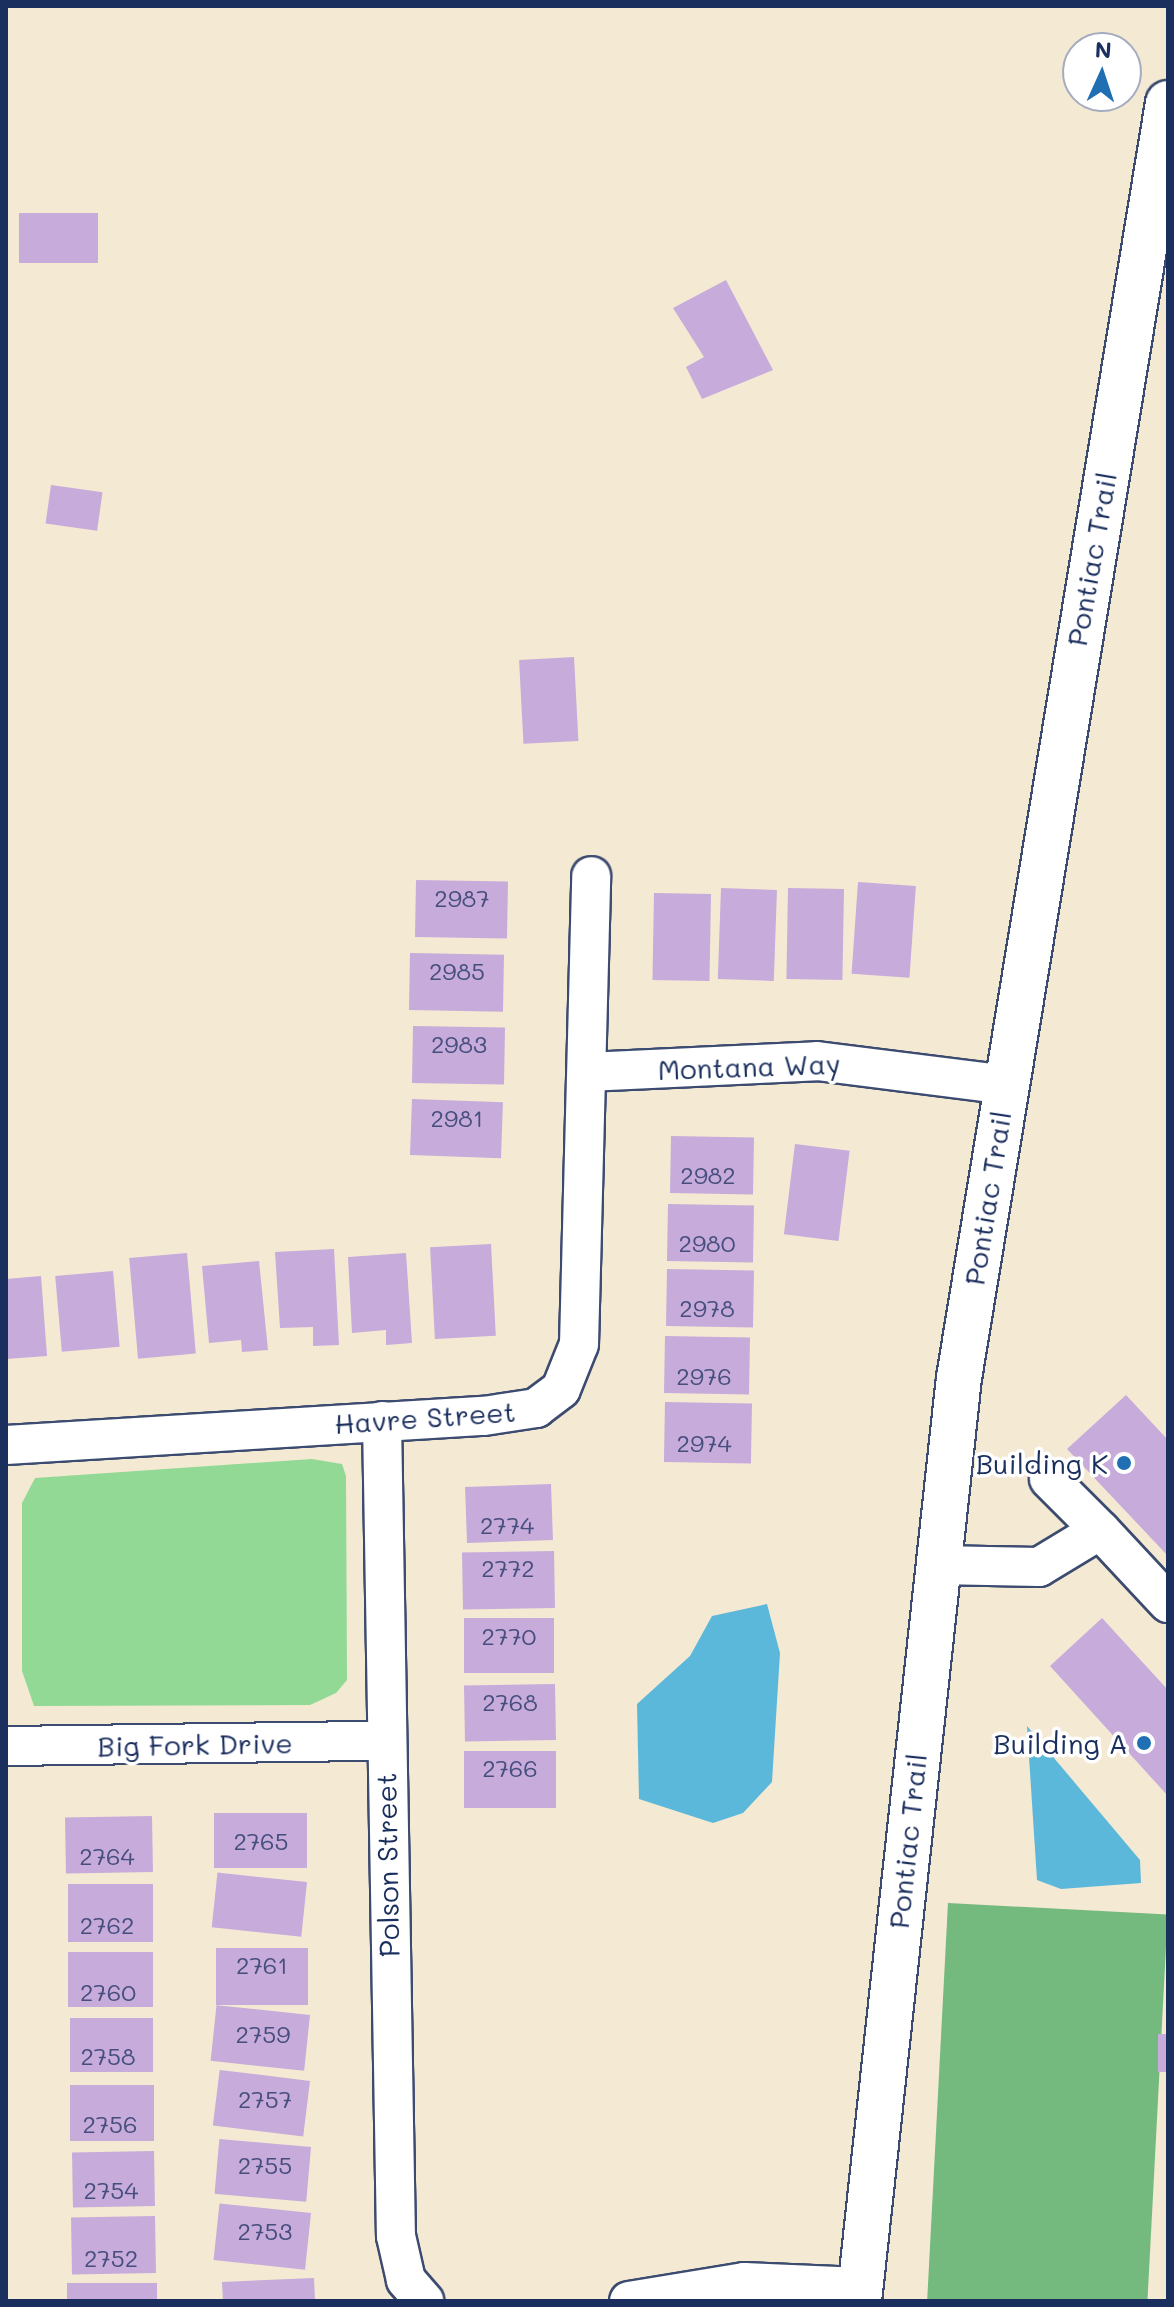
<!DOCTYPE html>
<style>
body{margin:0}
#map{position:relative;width:1174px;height:2307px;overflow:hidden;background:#f4e9d3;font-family:Mali,sans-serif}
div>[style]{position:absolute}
.green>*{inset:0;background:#91d994}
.forest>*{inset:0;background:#74b97e;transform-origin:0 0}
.water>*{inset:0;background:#5cb8da}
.building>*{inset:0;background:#c6abdb;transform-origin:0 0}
.roads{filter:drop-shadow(2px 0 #3c4b70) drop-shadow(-2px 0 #3c4b70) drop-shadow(0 2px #3c4b70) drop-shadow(0 -2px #3c4b70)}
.minor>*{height:38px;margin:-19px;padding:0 19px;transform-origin:19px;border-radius:19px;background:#fff}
.major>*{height:44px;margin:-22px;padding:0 22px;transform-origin:22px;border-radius:22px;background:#fff}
.dots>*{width:22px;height:22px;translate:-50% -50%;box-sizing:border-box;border:4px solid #fff;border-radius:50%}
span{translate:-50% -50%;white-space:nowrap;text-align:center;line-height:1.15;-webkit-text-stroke:7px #fff;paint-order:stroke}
.number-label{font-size:24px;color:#464e7d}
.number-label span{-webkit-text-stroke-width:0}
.street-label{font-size:28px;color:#1b2f5e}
.poi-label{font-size:28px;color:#1b2f5e}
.right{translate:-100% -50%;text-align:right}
.frame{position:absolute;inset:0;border:8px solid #1b2f5e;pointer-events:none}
.north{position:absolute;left:1062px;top:32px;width:80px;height:80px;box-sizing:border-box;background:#fff;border:2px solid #a4acbf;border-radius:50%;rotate:3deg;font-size:22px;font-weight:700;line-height:32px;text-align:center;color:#1b2f5e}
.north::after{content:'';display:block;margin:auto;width:28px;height:36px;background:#1f6fb2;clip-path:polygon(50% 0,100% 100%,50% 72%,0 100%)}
</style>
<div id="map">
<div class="green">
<i style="clip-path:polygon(312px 1459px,342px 1464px,346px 1476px,347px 1680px,336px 1693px,310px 1705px,34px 1706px,22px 1671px,22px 1503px,35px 1478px)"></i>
</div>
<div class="forest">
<i style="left:948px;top:1903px;width:220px;height:399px;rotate:3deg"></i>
</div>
<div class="water">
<i style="clip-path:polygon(767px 1604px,780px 1653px,772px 1782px,743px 1813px,713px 1823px,639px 1799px,637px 1704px,690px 1656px,712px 1616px)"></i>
<i style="clip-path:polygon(1027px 1726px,1140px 1860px,1141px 1883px,1061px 1889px,1037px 1880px)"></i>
</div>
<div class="building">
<i style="left:19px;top:213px;width:79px;height:50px"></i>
<i style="clip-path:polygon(726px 280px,773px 370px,702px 399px,686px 367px,704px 357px,673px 308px)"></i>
<i style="left:51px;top:485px;width:52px;height:39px;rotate:8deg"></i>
<i style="left:574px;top:657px;width:84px;height:55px;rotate:87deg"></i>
<i style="left:416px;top:880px;width:92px;height:57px;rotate:1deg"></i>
<i style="left:858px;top:882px;width:58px;height:92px;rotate:4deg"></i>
<i style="left:721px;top:888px;width:56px;height:91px;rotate:2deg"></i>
<i style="left:788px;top:888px;width:56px;height:91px;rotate:1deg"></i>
<i style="left:654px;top:893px;width:57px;height:87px;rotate:1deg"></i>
<i style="left:410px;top:953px;width:94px;height:57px;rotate:1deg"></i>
<i style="left:413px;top:1026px;width:92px;height:57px;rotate:1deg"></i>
<i style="left:412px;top:1099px;width:91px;height:56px;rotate:2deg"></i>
<i style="left:671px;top:1136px;width:83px;height:57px;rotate:1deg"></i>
<i style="left:795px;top:1144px;width:55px;height:91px;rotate:7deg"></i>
<i style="left:668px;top:1204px;width:86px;height:57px;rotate:1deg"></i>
<i style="left:491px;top:1244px;width:92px;height:61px;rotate:87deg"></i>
<i style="clip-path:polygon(334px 1249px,339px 1345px,313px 1346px,313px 1327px,280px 1328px,275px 1252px)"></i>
<i style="left:187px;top:1253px;width:101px;height:58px;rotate:85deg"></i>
<i style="clip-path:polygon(406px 1253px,412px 1343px,386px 1345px,386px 1330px,352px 1333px,348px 1257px)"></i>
<i style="clip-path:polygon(259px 1261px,268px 1350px,242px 1352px,241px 1340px,209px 1343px,202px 1266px)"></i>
<i style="left:667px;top:1269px;width:87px;height:57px;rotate:1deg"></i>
<i style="left:113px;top:1271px;width:76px;height:58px;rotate:85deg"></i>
<i style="clip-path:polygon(41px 1276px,47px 1356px,6px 1359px,6px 1279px)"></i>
<i style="left:665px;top:1336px;width:85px;height:57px;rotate:1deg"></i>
<i style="clip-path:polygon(1126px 1395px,1168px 1440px,1168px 1556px,1067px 1449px)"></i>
<i style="left:665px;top:1402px;width:87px;height:60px;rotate:1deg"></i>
<i style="left:551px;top:1484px;width:56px;height:86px;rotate:88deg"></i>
<i style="left:554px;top:1551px;width:57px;height:92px;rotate:89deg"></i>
<i style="left:554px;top:1618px;width:55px;height:90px;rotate:90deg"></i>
<i style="clip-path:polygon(1102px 1618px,1168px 1690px,1168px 1796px,1050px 1666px)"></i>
<i style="left:555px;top:1684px;width:56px;height:91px;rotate:89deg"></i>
<i style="left:464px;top:1751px;width:92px;height:57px"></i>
<i style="left:307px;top:1813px;width:55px;height:93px;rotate:90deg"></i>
<i style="left:152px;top:1816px;width:56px;height:87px;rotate:89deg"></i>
<i style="left:307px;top:1882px;width:55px;height:90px;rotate:96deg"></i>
<i style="left:68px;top:1884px;width:85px;height:58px"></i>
<i style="left:216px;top:1948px;width:92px;height:57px"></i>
<i style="left:153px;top:1952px;width:55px;height:85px;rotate:90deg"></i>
<i style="left:310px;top:2015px;width:56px;height:94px;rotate:96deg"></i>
<i style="left:153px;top:2018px;width:54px;height:83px;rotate:90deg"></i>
<i style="left:1158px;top:2034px;width:10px;height:38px"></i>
<i style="left:310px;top:2081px;width:56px;height:91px;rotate:97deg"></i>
<i style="left:70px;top:2085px;width:84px;height:56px"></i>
<i style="left:311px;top:2147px;width:55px;height:92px;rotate:95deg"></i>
<i style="left:154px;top:2151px;width:55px;height:82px;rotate:89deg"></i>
<i style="left:311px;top:2213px;width:57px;height:92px;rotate:96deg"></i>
<i style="left:155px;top:2216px;width:57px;height:84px;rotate:89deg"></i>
<i style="clip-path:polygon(314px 2278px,315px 2301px,223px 2301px,222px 2282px)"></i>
<i style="left:157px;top:2283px;width:18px;height:90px;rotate:90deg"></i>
</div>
<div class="roads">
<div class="minor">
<i style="left:587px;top:1072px;width:230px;rotate:-2.7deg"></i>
<i style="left:817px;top:1061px;width:191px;rotate:7.2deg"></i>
<i style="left:382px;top:1421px;width:815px;rotate:89.02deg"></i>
<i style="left:396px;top:2236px;width:45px;rotate:77.2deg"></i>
<i style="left:406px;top:2280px;width:28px;rotate:49deg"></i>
<i style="left:6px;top:1445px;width:479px;rotate:-3.5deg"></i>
<i style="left:484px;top:1416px;width:53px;rotate:-8.7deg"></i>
<i style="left:536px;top:1408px;width:31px;rotate:-37deg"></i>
<i style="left:561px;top:1389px;width:48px;rotate:-68.2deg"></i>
<i style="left:579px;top:1344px;width:468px;rotate:-88.5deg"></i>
<i style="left:1049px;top:1479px;width:72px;rotate:45deg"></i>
<i style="left:937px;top:1565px;width:102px;rotate:1.1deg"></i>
<i style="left:1039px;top:1567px;width:71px;rotate:-31.2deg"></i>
<i style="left:1100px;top:1530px;width:100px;rotate:47deg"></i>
<i style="left:6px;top:1746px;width:379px;rotate:-0.8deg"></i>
<i style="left:629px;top:2301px;width:117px;rotate:-9.4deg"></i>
<i style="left:744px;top:2282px;width:117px;rotate:2.4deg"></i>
</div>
<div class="major">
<i style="left:859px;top:2301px;width:928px;rotate:-83.82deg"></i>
<i style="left:959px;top:1378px;width:1292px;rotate:-80.69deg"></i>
</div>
</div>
<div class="dots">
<i style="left:1124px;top:1463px;background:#1f6fb2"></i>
<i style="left:1144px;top:1743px;background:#1f6fb2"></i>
</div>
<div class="number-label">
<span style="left:462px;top:898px">2987</span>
<span style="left:457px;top:971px">2985</span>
<span style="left:459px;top:1044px">2983</span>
<span style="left:457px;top:1118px">2981</span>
<span style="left:708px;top:1175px">2982</span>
<span style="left:707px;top:1243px">2980</span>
<span style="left:707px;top:1308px">2978</span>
<span style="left:704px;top:1376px">2976</span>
<span style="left:704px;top:1443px">2974</span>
<span style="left:507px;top:1525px">2774</span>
<span style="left:508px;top:1568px">2772</span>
<span style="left:509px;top:1636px">2770</span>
<span style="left:510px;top:1702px">2768</span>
<span style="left:510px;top:1768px">2766</span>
<span style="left:261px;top:1841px">2765</span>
<span style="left:107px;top:1856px">2764</span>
<span style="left:107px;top:1925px">2762</span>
<span style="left:262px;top:1965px">2761</span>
<span style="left:108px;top:1992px">2760</span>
<span style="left:263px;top:2034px">2759</span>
<span style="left:108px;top:2056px">2758</span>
<span style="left:265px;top:2099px">2757</span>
<span style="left:110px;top:2124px">2756</span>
<span style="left:265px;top:2165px">2755</span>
<span style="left:111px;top:2190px">2754</span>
<span style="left:265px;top:2231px">2753</span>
<span style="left:111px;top:2258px">2752</span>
</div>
<div class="street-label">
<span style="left:1091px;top:559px;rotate:-80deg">Pontiac Trail</span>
<span style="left:749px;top:1066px;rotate:-2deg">Montana Way</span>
<span style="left:987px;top:1198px;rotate:-81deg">Pontiac Trail</span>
<span style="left:425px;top:1417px;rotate:-4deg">Havre Street</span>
<span style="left:195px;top:1744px;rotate:-1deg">Big Fork Drive</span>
<span style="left:907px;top:1841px;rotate:-84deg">Pontiac Trail</span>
<span style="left:387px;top:1865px;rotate:-91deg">Polson Street</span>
</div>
<div class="poi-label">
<span class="right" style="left:1108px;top:1463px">Building K</span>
<span class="right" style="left:1128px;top:1743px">Building A</span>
</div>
<div class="frame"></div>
<div class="north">N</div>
</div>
